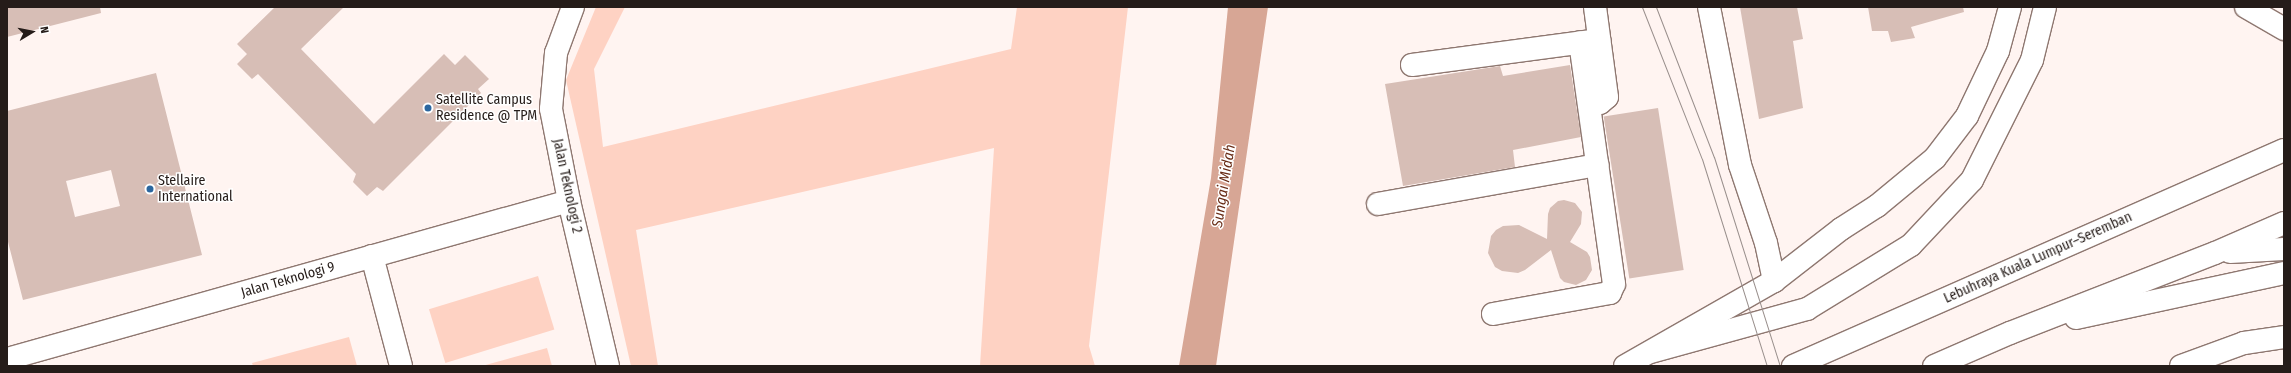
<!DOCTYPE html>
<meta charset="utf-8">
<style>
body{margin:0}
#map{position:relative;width:2291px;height:373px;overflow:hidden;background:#fff4f1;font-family:"Fira Sans Condensed",sans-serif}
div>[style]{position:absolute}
.green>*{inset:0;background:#fed2c3;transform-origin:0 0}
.water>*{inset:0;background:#d7a695}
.building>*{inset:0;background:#d7beb6;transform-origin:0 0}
.roads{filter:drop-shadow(1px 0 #8e7770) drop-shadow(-1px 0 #8e7770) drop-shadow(0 1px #8e7770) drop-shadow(0 -1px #8e7770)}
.minor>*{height:22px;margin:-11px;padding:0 11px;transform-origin:11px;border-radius:11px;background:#fff}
.highway>*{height:22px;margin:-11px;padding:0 11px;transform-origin:11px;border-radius:11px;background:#fff}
.tram>*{height:1px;margin:-0.5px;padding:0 0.5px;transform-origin:0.5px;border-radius:0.5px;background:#998f8c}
.dots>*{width:11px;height:11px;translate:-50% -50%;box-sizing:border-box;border:2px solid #fff;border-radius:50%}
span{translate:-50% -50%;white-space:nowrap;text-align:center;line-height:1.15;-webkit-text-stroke:3px #fff;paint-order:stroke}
.poi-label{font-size:14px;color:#251c19}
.left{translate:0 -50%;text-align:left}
.street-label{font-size:14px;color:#251c19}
.water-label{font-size:15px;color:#682c16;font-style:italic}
.frame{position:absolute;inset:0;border:8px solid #251c19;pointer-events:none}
.north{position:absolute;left:12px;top:12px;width:40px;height:40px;-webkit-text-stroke:3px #fff;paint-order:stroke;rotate:80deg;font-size:11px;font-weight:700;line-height:16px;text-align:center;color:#251c19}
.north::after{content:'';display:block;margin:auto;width:14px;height:18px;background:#251c19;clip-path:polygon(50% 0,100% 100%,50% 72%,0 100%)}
</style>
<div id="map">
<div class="green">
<i style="clip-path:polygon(596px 7px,625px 7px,594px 69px,603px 147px,1011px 49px,1017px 7px,1128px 7px,1089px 346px,1095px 366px,980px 366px,994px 148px,636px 230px,658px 366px,631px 366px,566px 80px)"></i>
<i style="left:538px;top:276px;width:56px;height:114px;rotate:73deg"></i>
<i style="clip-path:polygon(349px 337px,357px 366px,253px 366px,252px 363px)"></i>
<i style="clip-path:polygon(547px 348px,552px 366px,482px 366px)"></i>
</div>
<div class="water">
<i style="clip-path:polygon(1228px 7px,1268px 7px,1216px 366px,1179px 366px,1211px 178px)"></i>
</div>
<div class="building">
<i style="clip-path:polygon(7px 7px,100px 7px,101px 13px,7px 37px)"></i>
<i style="clip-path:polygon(275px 7px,344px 7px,301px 49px,374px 124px,444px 54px,455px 65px,465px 55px,489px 79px,478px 89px,481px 93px,383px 191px,377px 187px,367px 196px,353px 182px,356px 174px,258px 74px,252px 79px,237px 64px,247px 54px,237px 44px)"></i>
<i style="clip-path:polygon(1740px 7px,1797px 7px,1803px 39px,1793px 41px,1803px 108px,1759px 119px)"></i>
<i style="clip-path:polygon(1868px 7px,1963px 7px,1964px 12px,1911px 27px,1915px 38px,1891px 42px,1888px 31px,1872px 31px)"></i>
<i style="clip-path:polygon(1570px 65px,1581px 137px,1513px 150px,1515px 167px,1403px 186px,1385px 84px,1500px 66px,1503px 76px)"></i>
<i style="clip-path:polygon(evenodd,156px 73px,202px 255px,23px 300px,7px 238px,7px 111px,156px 73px,111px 170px,120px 206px,75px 217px,66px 181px,111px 170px)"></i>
<i style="left:1658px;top:108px;width:164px;height:55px;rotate:81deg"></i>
<i style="clip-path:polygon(1564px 200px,1575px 203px,1582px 212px,1581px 224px,1570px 242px,1587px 252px,1590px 257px,1592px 270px,1586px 280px,1576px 285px,1564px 282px,1560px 278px,1551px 250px,1525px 270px,1518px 273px,1502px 271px,1495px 267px,1488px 253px,1491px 236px,1496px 230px,1503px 226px,1519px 225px,1547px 239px,1548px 214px,1550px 208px,1558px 201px)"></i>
</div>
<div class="roads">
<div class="minor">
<i style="left:573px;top:7px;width:49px;rotate:110.3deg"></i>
<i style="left:556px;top:53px;width:56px;rotate:95.1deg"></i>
<i style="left:551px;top:109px;width:94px;rotate:78.9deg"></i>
<i style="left:569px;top:201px;width:170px;rotate:76.7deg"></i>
<i style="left:1709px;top:7px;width:161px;rotate:78.9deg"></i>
<i style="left:1740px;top:165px;width:82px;rotate:71.6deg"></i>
<i style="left:1766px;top:243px;width:39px;rotate:78deg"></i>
<i style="left:1412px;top:65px;width:189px;rotate:-7.6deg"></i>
<i style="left:1589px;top:104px;width:11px;rotate:-5deg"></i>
<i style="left:1600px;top:103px;width:9px;rotate:-41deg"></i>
<i style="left:1607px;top:97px;width:91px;rotate:-97.6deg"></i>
<i style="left:1378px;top:204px;width:223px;rotate:-10.1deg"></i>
<i style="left:372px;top:256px;width:114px;rotate:75.2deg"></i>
<i style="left:1493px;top:314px;width:119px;rotate:-10.2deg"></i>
<i style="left:1610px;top:293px;width:10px;rotate:-66deg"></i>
<i style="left:1614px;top:284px;width:244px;rotate:-98deg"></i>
<i style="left:7px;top:359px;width:584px;rotate:-15.7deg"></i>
<i style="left:2181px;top:366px;width:67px;rotate:-20.1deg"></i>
<i style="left:2244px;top:343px;width:40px;rotate:-8.5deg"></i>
</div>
<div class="highway">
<i style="left:2246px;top:7px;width:44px;rotate:30.1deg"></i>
<i style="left:2230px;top:252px;width:54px;rotate:-3.2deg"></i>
<i style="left:2076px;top:318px;width:213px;rotate:-12.2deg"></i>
<i style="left:1651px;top:352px;width:162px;rotate:-15.4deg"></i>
<i style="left:1807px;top:309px;width:122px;rotate:-31.6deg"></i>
<i style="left:1911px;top:245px;width:89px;rotate:-46.8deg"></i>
<i style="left:1972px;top:180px;width:134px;rotate:-63.4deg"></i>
<i style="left:2032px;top:60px;width:55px;rotate:-76.2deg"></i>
<i style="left:1625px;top:366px;width:172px;rotate:-29.7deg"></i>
<i style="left:1774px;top:281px;width:85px;rotate:-37.8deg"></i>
<i style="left:1841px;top:229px;width:43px;rotate:-32.6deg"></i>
<i style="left:1877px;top:206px;width:75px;rotate:-39.6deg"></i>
<i style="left:1935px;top:158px;width:53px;rotate:-52.7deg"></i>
<i style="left:1967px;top:116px;width:72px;rotate:-64.5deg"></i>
<i style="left:1998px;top:51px;width:46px;rotate:-74.7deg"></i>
<i style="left:1793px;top:366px;width:536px;rotate:-23.75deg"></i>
<i style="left:1934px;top:366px;width:83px;rotate:-23.5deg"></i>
<i style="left:2010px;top:333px;width:220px;rotate:-21.3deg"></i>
<i style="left:2215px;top:253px;width:75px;rotate:-23.5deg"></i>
</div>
</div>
<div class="tram">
<i style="left:1642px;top:7px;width:163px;rotate:68.5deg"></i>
<i style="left:1702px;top:159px;width:217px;rotate:72.6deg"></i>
<i style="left:1656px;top:7px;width:161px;rotate:68.9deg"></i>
<i style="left:1714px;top:157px;width:219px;rotate:72.5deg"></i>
</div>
<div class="dots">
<i style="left:428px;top:108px;background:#2c679f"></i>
<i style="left:150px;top:189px;background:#2c679f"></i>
</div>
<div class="poi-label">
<span class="left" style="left:436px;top:108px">Satellite Campus<br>Residence @ TPM</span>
<span class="left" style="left:158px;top:189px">Stellaire<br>International</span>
</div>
<div class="street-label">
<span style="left:567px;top:186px;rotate:78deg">Jalan Teknologi 2</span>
<span style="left:2038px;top:258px;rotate:-24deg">Lebuhraya Kuala Lumpur–Seremban</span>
<span style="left:288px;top:280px;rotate:-16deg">Jalan Teknologi 9</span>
</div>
<div class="water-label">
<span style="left:1224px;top:186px;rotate:-81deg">Sungai Midah</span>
</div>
<div class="frame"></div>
<div class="north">N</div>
</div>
